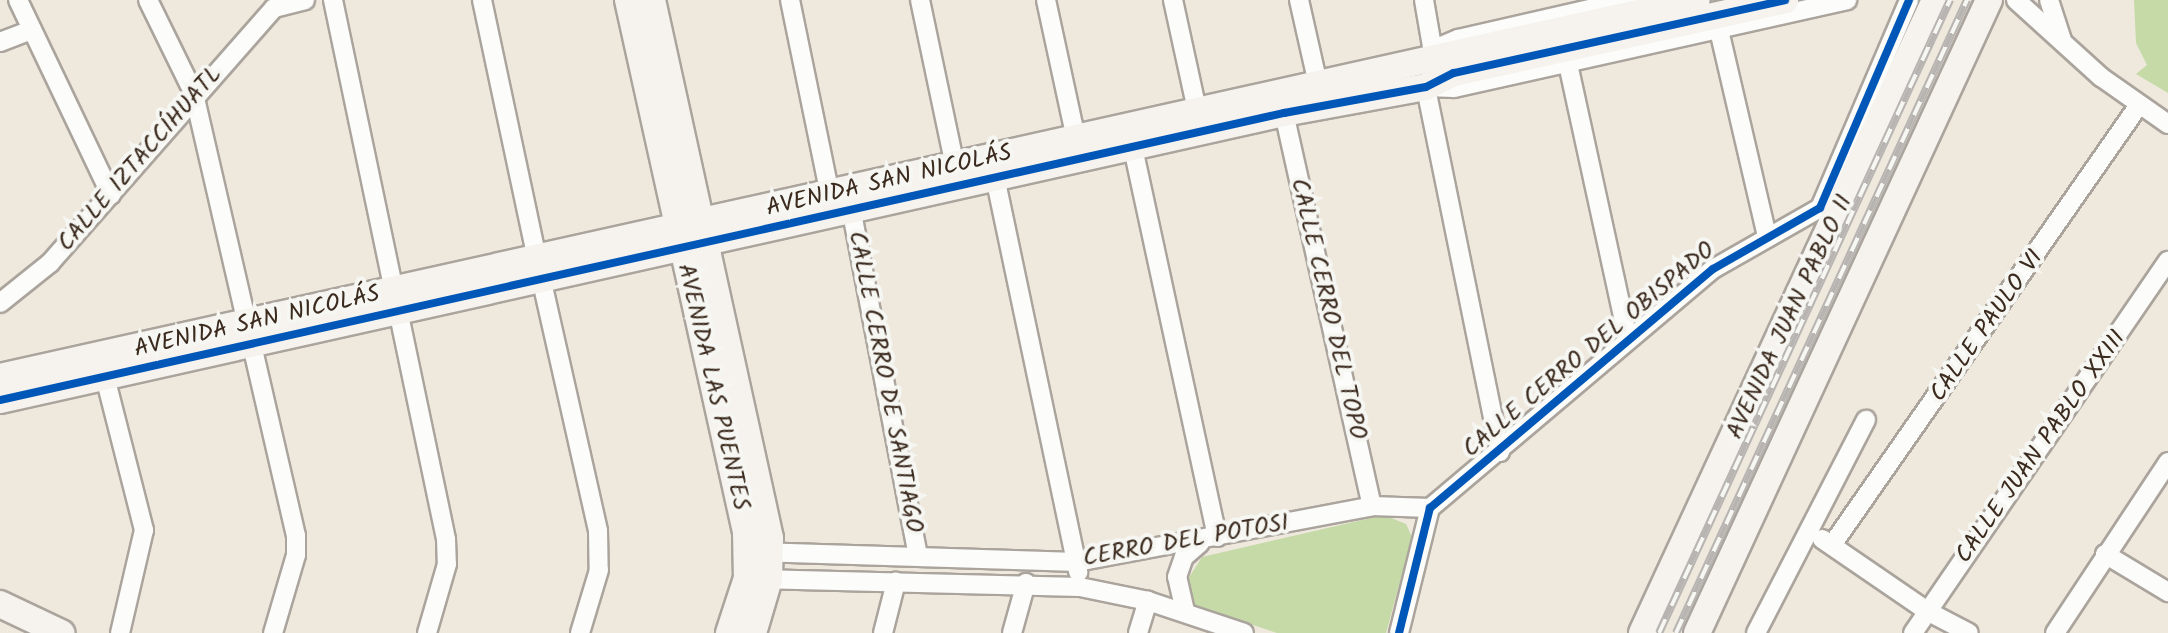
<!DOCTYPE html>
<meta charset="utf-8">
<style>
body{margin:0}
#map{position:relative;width:2168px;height:633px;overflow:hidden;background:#eee8dd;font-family:Kalam,sans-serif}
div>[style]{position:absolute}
.green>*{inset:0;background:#c5daa7}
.roads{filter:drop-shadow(2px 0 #aaa49d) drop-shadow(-2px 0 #aaa49d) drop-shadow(0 2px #aaa49d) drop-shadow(0 -2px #aaa49d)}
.street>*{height:18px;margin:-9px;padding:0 9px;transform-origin:9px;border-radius:9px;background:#fcfcfa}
.secondary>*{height:26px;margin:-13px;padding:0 13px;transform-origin:13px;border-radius:13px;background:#f6f3ef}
.rail>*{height:8px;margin-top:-4px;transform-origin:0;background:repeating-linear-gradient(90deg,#f6f6f2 0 15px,#b7b4b1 0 30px);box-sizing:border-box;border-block:2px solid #b7b4b1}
.cycleway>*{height:8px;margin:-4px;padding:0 4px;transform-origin:4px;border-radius:4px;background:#0057b8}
span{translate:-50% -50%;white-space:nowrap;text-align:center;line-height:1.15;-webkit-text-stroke:8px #f6f6f2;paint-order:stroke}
.street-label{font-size:24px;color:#3b2a1e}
</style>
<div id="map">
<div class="green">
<i style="clip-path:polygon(2134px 0,2168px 0,2168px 93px,2136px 74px,2147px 65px,2136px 43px)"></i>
<i style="clip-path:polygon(1384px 515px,1406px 524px,1412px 537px,1386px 633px,1277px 633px,1190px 604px,1188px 579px,1202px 557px)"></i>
</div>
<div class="roads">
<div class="street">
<i style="left:18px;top:0;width:216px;rotate:64.5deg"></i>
<i style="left:148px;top:0;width:105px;rotate:63.9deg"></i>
<i style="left:194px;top:94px;width:454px;rotate:77deg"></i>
<i style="left:296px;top:536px;width:19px;rotate:90deg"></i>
<i style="left:296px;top:555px;width:81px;rotate:106.4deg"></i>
<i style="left:333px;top:0;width:551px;rotate:78.16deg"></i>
<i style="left:446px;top:539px;width:25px;rotate:88deg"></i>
<i style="left:447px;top:564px;width:72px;rotate:106.2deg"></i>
<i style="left:482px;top:0;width:264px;rotate:78deg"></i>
<i style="left:790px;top:0;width:194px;rotate:78.4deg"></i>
<i style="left:920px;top:0;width:166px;rotate:78.1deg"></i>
<i style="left:1046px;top:0;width:151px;rotate:77.8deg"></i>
<i style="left:1173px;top:0;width:113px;rotate:77.7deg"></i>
<i style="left:1299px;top:0;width:86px;rotate:77.3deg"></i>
<i style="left:1424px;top:0;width:59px;rotate:80.2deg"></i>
<i style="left:2016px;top:0;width:115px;rotate:42.2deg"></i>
<i style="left:2101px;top:77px;width:82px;rotate:35deg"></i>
<i style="left:2049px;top:0;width:42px;rotate:72deg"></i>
<i style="left:274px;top:8px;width:32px;rotate:-14deg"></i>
<i style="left:1719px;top:30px;width:212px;rotate:76.9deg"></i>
<i style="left:0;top:42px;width:34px;rotate:-21deg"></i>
<i style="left:1434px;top:58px;width:12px;rotate:-66deg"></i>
<i style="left:1439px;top:47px;width:21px;rotate:-23deg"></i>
<i style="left:1458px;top:39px;width:174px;rotate:-12.9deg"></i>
<i style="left:1568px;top:64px;width:281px;rotate:77.7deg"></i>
<i style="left:1284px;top:113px;width:403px;rotate:77.4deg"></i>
<i style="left:1133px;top:148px;width:398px;rotate:77.8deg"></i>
<i style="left:995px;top:177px;width:404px;rotate:78.1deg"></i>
<i style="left:851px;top:208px;width:354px;rotate:79.1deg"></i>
<i style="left:542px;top:282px;width:255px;rotate:77.3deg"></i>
<i style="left:598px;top:531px;width:39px;rotate:89deg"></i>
<i style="left:599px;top:570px;width:66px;rotate:106.8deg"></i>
<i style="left:0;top:303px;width:64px;rotate:-38.7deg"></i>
<i style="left:50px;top:263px;width:339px;rotate:-48.7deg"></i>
<i style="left:105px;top:377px;width:158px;rotate:75.7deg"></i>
<i style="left:144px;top:530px;width:106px;rotate:103.1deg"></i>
<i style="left:1500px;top:452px;width:372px;rotate:-101.5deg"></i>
<i style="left:1426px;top:87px;width:28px;rotate:2deg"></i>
<i style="left:1454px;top:88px;width:403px;rotate:-12.6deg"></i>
<i style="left:1822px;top:539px;width:127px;rotate:34.4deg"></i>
<i style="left:1927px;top:611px;width:47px;rotate:27.6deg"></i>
<i style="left:1832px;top:545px;width:537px;rotate:-55.1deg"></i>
<i style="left:758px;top:552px;width:319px;rotate:1.8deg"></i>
<i style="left:1077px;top:562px;width:300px;rotate:-10.7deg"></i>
<i style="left:1372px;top:506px;width:58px;rotate:2deg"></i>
<i style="left:2105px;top:554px;width:74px;rotate:31.1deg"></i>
<i style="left:757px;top:579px;width:323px;rotate:1.4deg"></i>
<i style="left:1080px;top:587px;width:69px;rotate:11.6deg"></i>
<i style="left:1148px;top:601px;width:101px;rotate:18.4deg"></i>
<i style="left:1185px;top:611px;width:35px;rotate:-103deg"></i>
<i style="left:1177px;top:577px;width:21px;rotate:-71deg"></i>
<i style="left:1184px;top:557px;width:21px;rotate:-41deg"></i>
<i style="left:883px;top:633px;width:53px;rotate:-75.7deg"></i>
<i style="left:1012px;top:633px;width:52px;rotate:-74.4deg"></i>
<i style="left:1138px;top:633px;width:34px;rotate:-73deg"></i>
<i style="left:1399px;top:633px;width:129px;rotate:-76.1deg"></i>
<i style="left:1430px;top:508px;width:370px;rotate:-40.2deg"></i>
<i style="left:1713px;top:269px;width:123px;rotate:-29.7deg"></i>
<i style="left:1820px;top:208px;width:226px;rotate:-66.8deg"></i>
<i style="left:1756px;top:633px;width:240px;rotate:-62.7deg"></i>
<i style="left:1913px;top:633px;width:451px;rotate:-55.6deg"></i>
<i style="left:2055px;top:633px;width:205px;rotate:-56.5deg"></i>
</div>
<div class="secondary">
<i style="left:628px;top:0;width:545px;rotate:77.49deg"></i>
<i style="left:746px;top:532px;width:46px;rotate:88.8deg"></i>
<i style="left:747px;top:578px;width:58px;rotate:108.1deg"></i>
<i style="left:652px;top:0;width:551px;rotate:77.63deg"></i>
<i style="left:770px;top:538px;width:41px;rotate:91.4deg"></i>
<i style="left:769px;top:579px;width:56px;rotate:106.5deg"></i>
<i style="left:0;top:377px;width:1738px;rotate:-12.53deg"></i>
<i style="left:0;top:400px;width:1316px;rotate:-12.6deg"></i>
<i style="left:1284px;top:113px;width:144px;rotate:-10.4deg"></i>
<i style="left:1426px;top:87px;width:31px;rotate:-27deg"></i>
<i style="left:1454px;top:73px;width:339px;rotate:-12.4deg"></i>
<i style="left:0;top:604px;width:68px;rotate:25.4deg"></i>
<i style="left:1642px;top:633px;width:698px;rotate:-65.16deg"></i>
<i style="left:1697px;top:633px;width:697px;rotate:-65.24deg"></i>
</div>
</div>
<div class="rail">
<i style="left:1659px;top:633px;width:697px;rotate:-65.31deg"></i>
<i style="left:1676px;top:633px;width:697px;rotate:-65.31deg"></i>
</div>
<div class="cycleway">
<i style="left:0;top:400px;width:1316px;rotate:-12.6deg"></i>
<i style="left:1284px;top:113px;width:144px;rotate:-10.4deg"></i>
<i style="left:1426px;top:87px;width:31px;rotate:-27deg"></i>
<i style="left:1454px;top:73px;width:339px;rotate:-12.4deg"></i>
<i style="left:1399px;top:633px;width:129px;rotate:-76.1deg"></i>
<i style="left:1430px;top:508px;width:370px;rotate:-40.2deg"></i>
<i style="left:1713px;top:269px;width:123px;rotate:-29.7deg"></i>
<i style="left:1820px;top:208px;width:226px;rotate:-66.8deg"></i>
</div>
<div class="street-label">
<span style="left:140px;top:159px;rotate:-49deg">CALLE IZTACCÍHUATL</span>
<span style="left:889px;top:181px;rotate:-13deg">AVENIDA SAN NICOLÁS</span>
<span style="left:1328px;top:309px;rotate:77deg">CALLE CERRO DEL TOPO</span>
<span style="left:1790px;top:317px;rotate:-65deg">AVENIDA JUAN PABLO II</span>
<span style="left:257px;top:322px;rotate:-13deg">AVENIDA SAN NICOLÁS</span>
<span style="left:1987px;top:326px;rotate:-55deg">CALLE PAULO VI</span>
<span style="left:1589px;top:350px;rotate:-40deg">CALLE CERRO DEL OBISPADO</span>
<span style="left:885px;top:382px;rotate:79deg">CALLE CERRO DE SANTIAGO</span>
<span style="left:713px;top:387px;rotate:77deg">AVENIDA LAS PUENTES</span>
<span style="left:2041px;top:447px;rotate:-55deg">CALLE JUAN PABLO XXIII</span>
<span style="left:1186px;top:541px;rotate:-10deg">CERRO DEL POTOSI</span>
</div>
</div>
